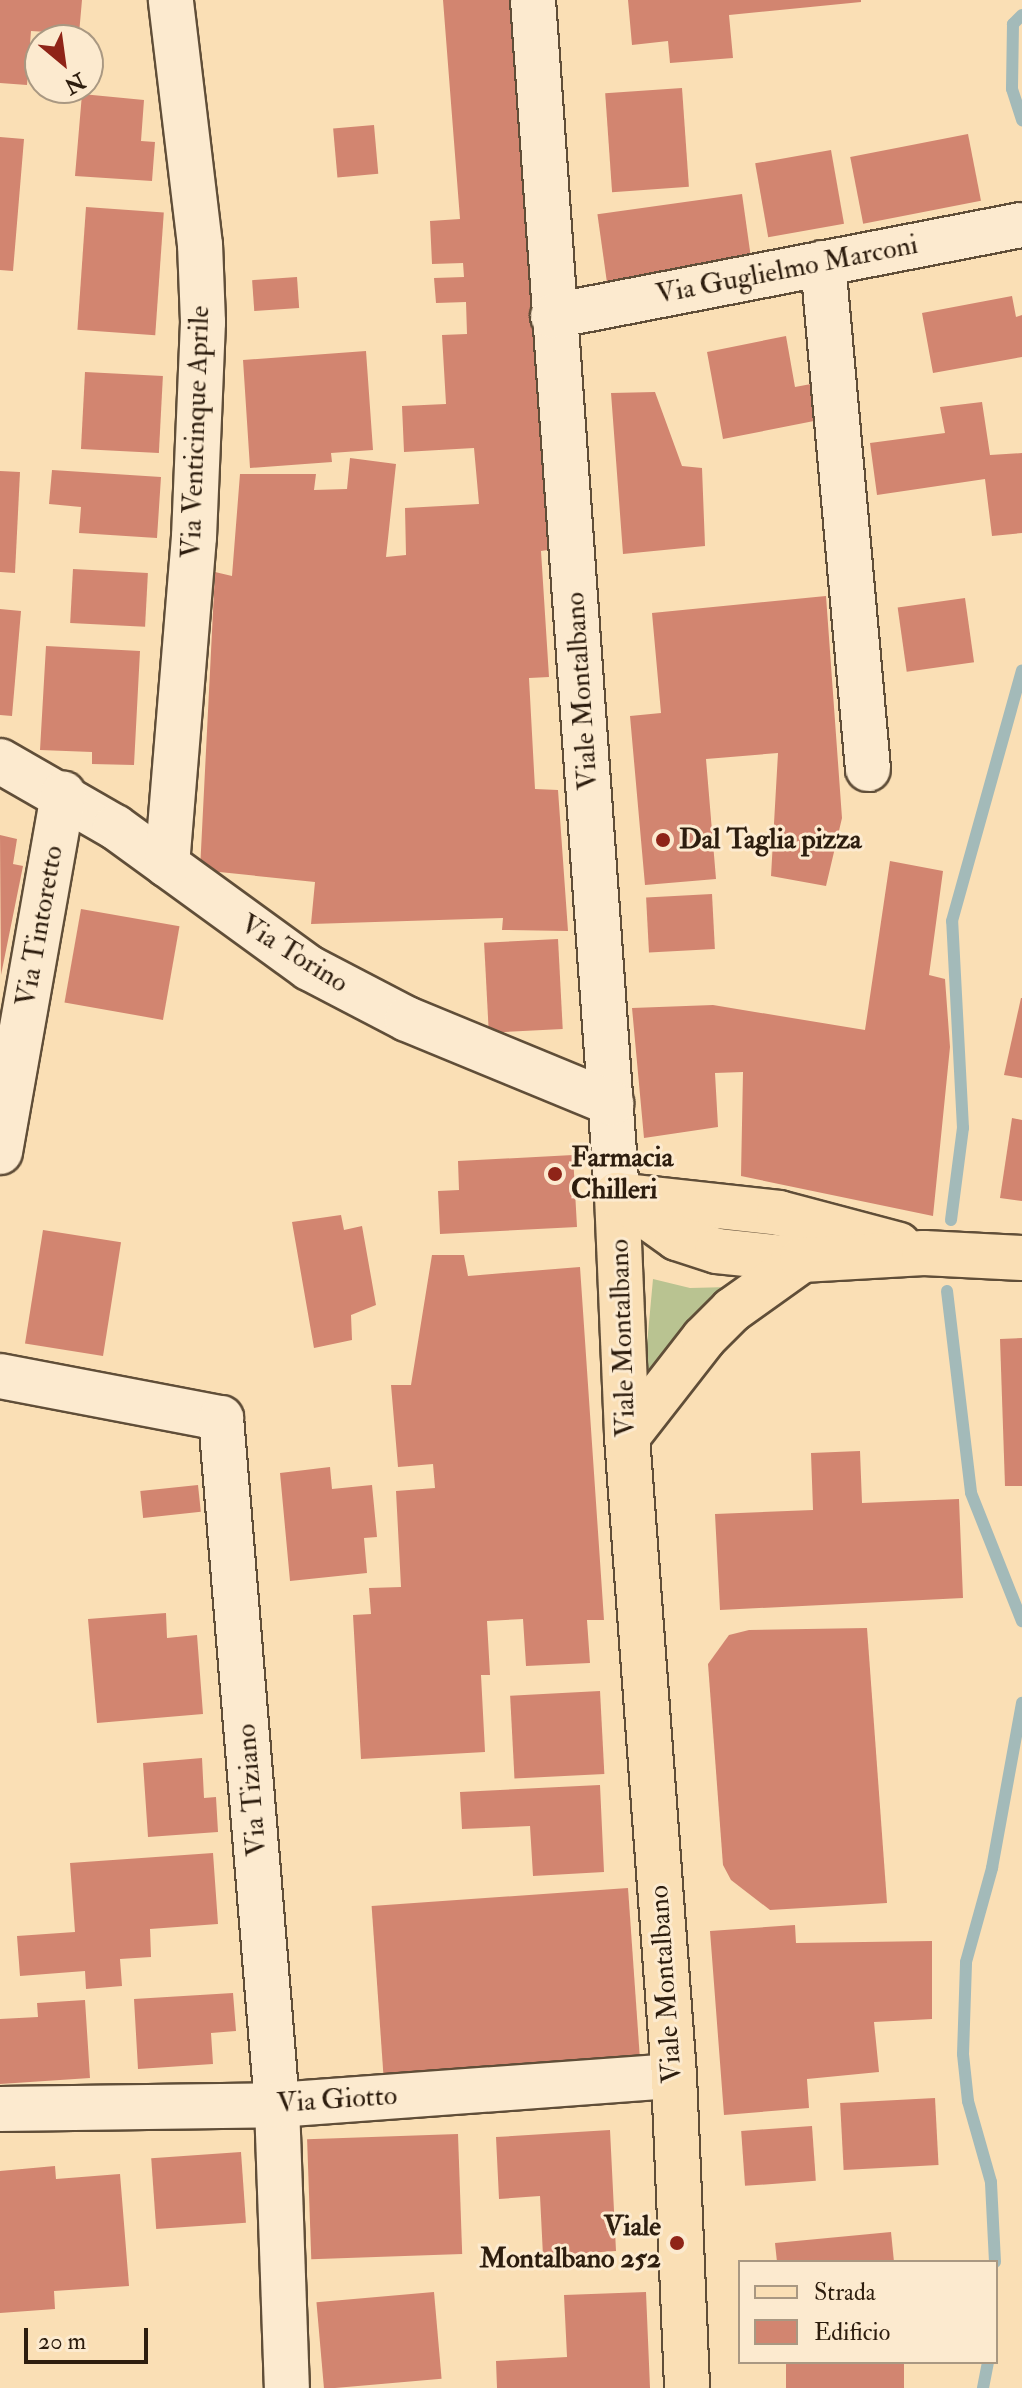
<!DOCTYPE html>
<style>
body{margin:0}
#map{position:relative;width:1022px;height:2388px;overflow:hidden;background:#fadfb5;font-family:"IM FELL Double Pica",serif}
div>[style]{position:absolute}
.green>*{inset:0;background:#b9c391}
.stream>*{height:12px;margin:-6px;padding:0 6px;transform-origin:6px;border-radius:6px;background:#a3bab9}
.building>*{inset:0;background:#d28570;transform-origin:0 0}
.roads{filter:drop-shadow(2px 0 #604e38) drop-shadow(-2px 0 #604e38) drop-shadow(0 2px #604e38) drop-shadow(0 -2px #604e38)}
.minor>*{height:44px;margin:-22px;padding:0 22px;transform-origin:22px;border-radius:22px;background:#fceacf}
.major>*{height:44px;margin:-22px;padding:0 22px;transform-origin:22px;border-radius:22px;background:#fadfb5}
.dots>*{width:22px;height:22px;translate:-50% -50%;box-sizing:border-box;border:4px solid #fceacf;border-radius:50%}
span{translate:-50% -50%;white-space:nowrap;text-align:center;line-height:1.15;-webkit-text-stroke:6px #fceacf;paint-order:stroke}
.street-label{font-size:28px;color:#2d1d0e}
.poi-label{font-size:28px;color:#2d1d0e;font-weight:700}
.left{translate:0 -50%;text-align:left}
.right{translate:-100% -50%;text-align:right}
.legend{position:absolute;left:738px;top:2260px;width:260px;height:104px;box-sizing:border-box;background:#fceacf;border:2px solid #a99882;margin:0;padding:10px 14px;list-style:none;font-size:24px;color:#2d1d0e}
.legend li{display:flex;align-items:center;gap:16px;height:40px}
.legend b{width:40px;border:2px solid #a99882}
.north{position:absolute;left:24px;top:24px;width:80px;height:80px;box-sizing:border-box;background:#fceacf;border:2px solid #a99882;border-radius:50%;rotate:151deg;font-size:22px;font-weight:700;line-height:32px;text-align:center;color:#2d1d0e}
.north::after{content:'';display:block;margin:auto;width:28px;height:36px;background:#8f2418;clip-path:polygon(50% 0,100% 100%,50% 72%,0 100%)}
.scale{position:absolute;left:24px;top:2328px;width:124px;height:36px;box-sizing:border-box;border:4px solid #2d1d0e;border-top:0;padding-left:10px;font-size:24px;line-height:28px;white-space:nowrap;color:#2d1d0e;-webkit-text-stroke:6px #fceacf;paint-order:stroke}
</style>
<div id="map">
<div class="green">
<i style="clip-path:polygon(653px 1279px,690px 1288px,730px 1287px,696px 1313px,644px 1377px)"></i>
</div>
<div class="stream">
<i style="left:1022px;top:15px;width:13px;rotate:135deg"></i>
<i style="left:1013px;top:24px;width:65px;rotate:90.9deg"></i>
<i style="left:1012px;top:89px;width:33px;rotate:72deg"></i>
<i style="left:951px;top:1220px;width:93px;rotate:-82.6deg"></i>
<i style="left:963px;top:1128px;width:207px;rotate:-93deg"></i>
<i style="left:952px;top:921px;width:260px;rotate:-74.4deg"></i>
<i style="left:947px;top:1291px;width:203px;rotate:83.2deg"></i>
<i style="left:971px;top:1493px;width:138px;rotate:68.3deg"></i>
<i style="left:995px;top:2262px;width:80px;rotate:-92.9deg"></i>
<i style="left:991px;top:2182px;width:84px;rotate:-105.9deg"></i>
<i style="left:968px;top:2101px;width:47px;rotate:-96.1deg"></i>
<i style="left:963px;top:2054px;width:92px;rotate:-88.1deg"></i>
<i style="left:966px;top:1962px;width:98px;rotate:-74.5deg"></i>
<i style="left:992px;top:1868px;width:168px;rotate:-79.7deg"></i>
<i style="left:983px;top:2388px;width:26px;rotate:-79deg"></i>
</div>
<div class="building">
<i style="clip-path:polygon(0 0,82px 0,79px 34px,31px 31px,27px 85px,0 83px)"></i>
<i style="clip-path:polygon(443px 0,521px 0,554px 549px,541px 551px,549px 677px,529px 678px,535px 789px,558px 790px,568px 931px,502px 930px,503px 918px,311px 924px,315px 882px,200px 870px,215px 572px,232px 576px,240px 474px,316px 474px,314px 490px,347px 489px,350px 458px,396px 464px,386px 557px,406px 555px,405px 508px,479px 504px,474px 448px,404px 452px,402px 406px,446px 404px,442px 335px,467px 334px,466px 302px,436px 303px,434px 278px,464px 277px,463px 263px,432px 264px,430px 221px,460px 219px)"></i>
<i style="clip-path:polygon(628px 0,861px 0,861px 2px,729px 15px,733px 58px,670px 63px,668px 41px,632px 45px)"></i>
<i style="left:682px;top:88px;width:99px;height:77px;rotate:86deg"></i>
<i style="clip-path:polygon(82px 94px,144px 100px,141px 141px,155px 142px,152px 181px,75px 176px)"></i>
<i style="left:374px;top:125px;width:49px;height:41px;rotate:85deg"></i>
<i style="left:968px;top:134px;width:68px;height:120px;rotate:79deg"></i>
<i style="clip-path:polygon(0 137px,24px 139px,13px 271px,0 270px)"></i>
<i style="left:831px;top:150px;width:75px;height:77px;rotate:80deg"></i>
<i style="left:742px;top:194px;width:69px;height:146px;rotate:82deg"></i>
<i style="left:86px;top:207px;width:78px;height:123px;rotate:4deg"></i>
<i style="left:297px;top:277px;width:31px;height:45px;rotate:86deg"></i>
<i style="clip-path:polygon(1012px 296px,1016px 317px,1022px 315px,1022px 357px,933px 373px,922px 313px)"></i>
<i style="clip-path:polygon(786px 336px,795px 387px,811px 384px,819px 420px,723px 439px,707px 352px)"></i>
<i style="clip-path:polygon(366px 351px,373px 450px,331px 453px,332px 462px,250px 468px,243px 360px)"></i>
<i style="left:85px;top:372px;width:78px;height:77px;rotate:3deg"></i>
<i style="clip-path:polygon(655px 392px,682px 466px,702px 468px,705px 546px,623px 554px,611px 393px)"></i>
<i style="clip-path:polygon(982px 402px,990px 455px,1022px 453px,1022px 533px,992px 536px,985px 479px,877px 495px,870px 443px,945px 433px,940px 407px)"></i>
<i style="clip-path:polygon(52px 470px,161px 477px,157px 538px,79px 533px,81px 507px,49px 504px)"></i>
<i style="clip-path:polygon(0 471px,20px 472px,15px 573px,0 572px)"></i>
<i style="left:73px;top:569px;width:75px;height:54px;rotate:3deg"></i>
<i style="clip-path:polygon(826px 596px,842px 818px,826px 886px,771px 876px,778px 753px,706px 759px,716px 879px,645px 885px,630px 716px,661px 713px,652px 613px)"></i>
<i style="left:965px;top:598px;width:65px;height:68px;rotate:82deg"></i>
<i style="clip-path:polygon(0 609px,21px 611px,12px 716px,0 715px)"></i>
<i style="clip-path:polygon(46px 646px,140px 651px,134px 765px,92px 764px,92px 752px,40px 750px)"></i>
<i style="clip-path:polygon(0 835px,17px 839px,13px 864px,23px 866px,1px 975px)"></i>
<i style="clip-path:polygon(890px 861px,943px 871px,929px 975px,945px 979px,950px 1047px,933px 1216px,741px 1176px,743px 1072px,715px 1073px,718px 1127px,644px 1138px,632px 1008px,713px 1005px,865px 1030px)"></i>
<i style="left:712px;top:894px;width:55px;height:66px;rotate:87deg"></i>
<i style="left:81px;top:909px;width:100px;height:95px;rotate:10deg"></i>
<i style="left:558px;top:939px;width:90px;height:74px;rotate:87deg"></i>
<i style="clip-path:polygon(1021px 998px,1022px 998px,1022px 1078px,1004px 1075px)"></i>
<i style="clip-path:polygon(1012px 1118px,1022px 1120px,1022px 1201px,1000px 1198px)"></i>
<i style="clip-path:polygon(573px 1155px,577px 1227px,440px 1234px,438px 1191px,459px 1190px,458px 1161px)"></i>
<i style="clip-path:polygon(341px 1215px,344px 1230px,362px 1226px,376px 1305px,351px 1315px,352px 1340px,314px 1348px,292px 1222px)"></i>
<i style="left:43px;top:1230px;width:79px;height:115px;rotate:9deg"></i>
<i style="clip-path:polygon(432px 1255px,464px 1255px,468px 1276px,580px 1267px,604px 1620px,587px 1620px,590px 1663px,526px 1666px,523px 1619px,487px 1621px,490px 1675px,481px 1675px,485px 1752px,361px 1759px,353px 1615px,371px 1614px,369px 1588px,401px 1587px,396px 1491px,435px 1488px,433px 1464px,398px 1467px,391px 1385px,411px 1385px)"></i>
<i style="clip-path:polygon(1022px 1338px,1022px 1486px,1005px 1486px,1000px 1339px)"></i>
<i style="clip-path:polygon(860px 1451px,862px 1503px,959px 1499px,963px 1598px,720px 1610px,715px 1514px,813px 1510px,811px 1453px)"></i>
<i style="clip-path:polygon(330px 1467px,332px 1489px,372px 1485px,377px 1537px,364px 1538px,367px 1573px,290px 1581px,280px 1473px)"></i>
<i style="left:198px;top:1485px;width:27px;height:58px;rotate:84deg"></i>
<i style="clip-path:polygon(166px 1613px,167px 1638px,197px 1635px,203px 1714px,97px 1723px,88px 1619px)"></i>
<i style="clip-path:polygon(867px 1628px,887px 1903px,770px 1910px,731px 1880px,723px 1865px,708px 1664px,729px 1635px,749px 1630px)"></i>
<i style="left:600px;top:1691px;width:83px;height:90px;rotate:87deg"></i>
<i style="clip-path:polygon(202px 1758px,204px 1798px,216px 1797px,218px 1832px,148px 1837px,143px 1763px)"></i>
<i style="clip-path:polygon(600px 1785px,604px 1872px,533px 1876px,530px 1826px,462px 1829px,460px 1792px)"></i>
<i style="clip-path:polygon(213px 1853px,218px 1924px,150px 1929px,151px 1957px,120px 1959px,122px 1986px,86px 1989px,85px 1971px,20px 1976px,17px 1936px,75px 1932px,70px 1863px)"></i>
<i style="left:628px;top:1888px;width:170px;height:257px;rotate:86deg"></i>
<i style="clip-path:polygon(795px 1925px,796px 1943px,932px 1941px,932px 2019px,874px 2022px,879px 2072px,807px 2079px,809px 2108px,724px 2115px,710px 1931px)"></i>
<i style="clip-path:polygon(233px 1993px,236px 2031px,211px 2033px,213px 2064px,138px 2069px,134px 1999px)"></i>
<i style="clip-path:polygon(85px 2000px,90px 2078px,0 2084px,0 2019px,38px 2017px,37px 2003px)"></i>
<i style="left:935px;top:2098px;width:67px;height:95px;rotate:87deg"></i>
<i style="left:812px;top:2126px;width:55px;height:71px;rotate:86deg"></i>
<i style="clip-path:polygon(610px 2130px,616px 2251px,543px 2256px,540px 2196px,499px 2199px,496px 2137px)"></i>
<i style="left:458px;top:2134px;width:120px;height:151px;rotate:88deg"></i>
<i style="left:241px;top:2152px;width:71px;height:90px;rotate:86deg"></i>
<i style="clip-path:polygon(55px 2166px,56px 2179px,120px 2174px,129px 2286px,54px 2291px,55px 2309px,0 2313px,0 2171px)"></i>
<i style="clip-path:polygon(891px 2232px,894px 2262px,777px 2262px,775px 2243px)"></i>
<i style="left:434px;top:2292px;width:87px;height:118px;rotate:85deg"></i>
<i style="clip-path:polygon(646px 2292px,650px 2388px,497px 2388px,496px 2361px,567px 2357px,564px 2295px)"></i>
<i style="left:786px;top:2362px;width:118px;height:26px"></i>
</div>
<div class="roads">
<div class="minor">
<i style="left:533px;top:0;width:1198px;rotate:85.98deg"></i>
<i style="left:823px;top:263px;width:508px;rotate:84.92deg"></i>
<i style="left:553px;top:316px;width:477px;rotate:-11deg"></i>
<i style="left:0;top:761px;width:133px;rotate:29.9deg"></i>
<i style="left:115px;top:827px;width:240px;rotate:36deg"></i>
<i style="left:309px;top:968px;width:110px;rotate:27.5deg"></i>
<i style="left:407px;top:1019px;width:221px;rotate:22.4deg"></i>
<i style="left:167px;top:865px;width:329px;rotate:-85.3deg"></i>
<i style="left:194px;top:537px;width:215px;rotate:-87.6deg"></i>
<i style="left:203px;top:322px;width:77px;rotate:-92.2deg"></i>
<i style="left:200px;top:245px;width:247px;rotate:-96.8deg"></i>
<i style="left:0;top:1152px;width:364px;rotate:-80deg"></i>
<i style="left:0;top:1376px;width:225px;rotate:10.8deg"></i>
<i style="left:221px;top:1418px;width:689px;rotate:85.34deg"></i>
<i style="left:277px;top:2105px;width:283px;rotate:88deg"></i>
<i style="left:0;top:2109px;width:277px;rotate:-0.8deg"></i>
<i style="left:277px;top:2105px;width:398px;rotate:-4.2deg"></i>
</div>
<div class="major">
<i style="left:617px;top:1195px;width:242px;rotate:87.6deg"></i>
<i style="left:627px;top:1437px;width:641px;rotate:85.79deg"></i>
<i style="left:674px;top:2076px;width:312px;rotate:87.6deg"></i>
<i style="left:617px;top:1195px;width:163px;rotate:6.3deg"></i>
<i style="left:779px;top:1213px;width:124px;rotate:14.9deg"></i>
<i style="left:617px;top:1195px;width:74px;rotate:35.6deg"></i>
<i style="left:677px;top:1238px;width:42px;rotate:18deg"></i>
<i style="left:717px;top:1251px;width:85px;rotate:6deg"></i>
<i style="left:627px;top:1437px;width:125px;rotate:-52.1deg"></i>
<i style="left:704px;top:1338px;width:40px;rotate:-45deg"></i>
<i style="left:732px;top:1310px;width:86px;rotate:-35.5deg"></i>
<i style="left:802px;top:1260px;width:122px;rotate:-3.3deg"></i>
<i style="left:924px;top:1253px;width:98px;rotate:2.9deg"></i>
</div>
</div>
<div class="dots">
<i style="left:663px;top:840px;background:#8f2418"></i>
<i style="left:555px;top:1174px;background:#8f2418"></i>
<i style="left:677px;top:2243px;background:#8f2418"></i>
</div>
<div class="street-label">
<span style="left:787px;top:270px;rotate:-11deg">Via Guglielmo Marconi</span>
<span style="left:196px;top:432px;rotate:-88deg">Via Venticinque Aprile</span>
<span style="left:582px;top:691px;rotate:-94deg">Viale Montalbano</span>
<span style="left:40px;top:926px;rotate:-80deg">Via Tintoretto</span>
<span style="left:294px;top:954px;rotate:32deg">Via Torino</span>
<span style="left:623px;top:1338px;rotate:-92deg">Viale Montalbano</span>
<span style="left:252px;top:1790px;rotate:-95deg">Via Tiziano</span>
<span style="left:666px;top:1984px;rotate:-94deg">Viale Montalbano</span>
<span style="left:337px;top:2100px;rotate:-4deg">Via Giotto</span>
</div>
<div class="poi-label">
<span class="left" style="left:679px;top:840px">Dal Taglia pizza</span>
<span class="left" style="left:571px;top:1174px">Farmacia<br>Chilleri</span>
<span class="right" style="left:661px;top:2243px">Viale<br>Montalbano 252</span>
</div>
<ul class="legend">
<li><b style="height:10px;background:#fadfb5"></b>Strada</li>
<li><b style="height:22px;background:#d28570"></b>Edificio</li>
</ul>
<div class="north">N</div>
<div class="scale">20 m</div>
</div>
